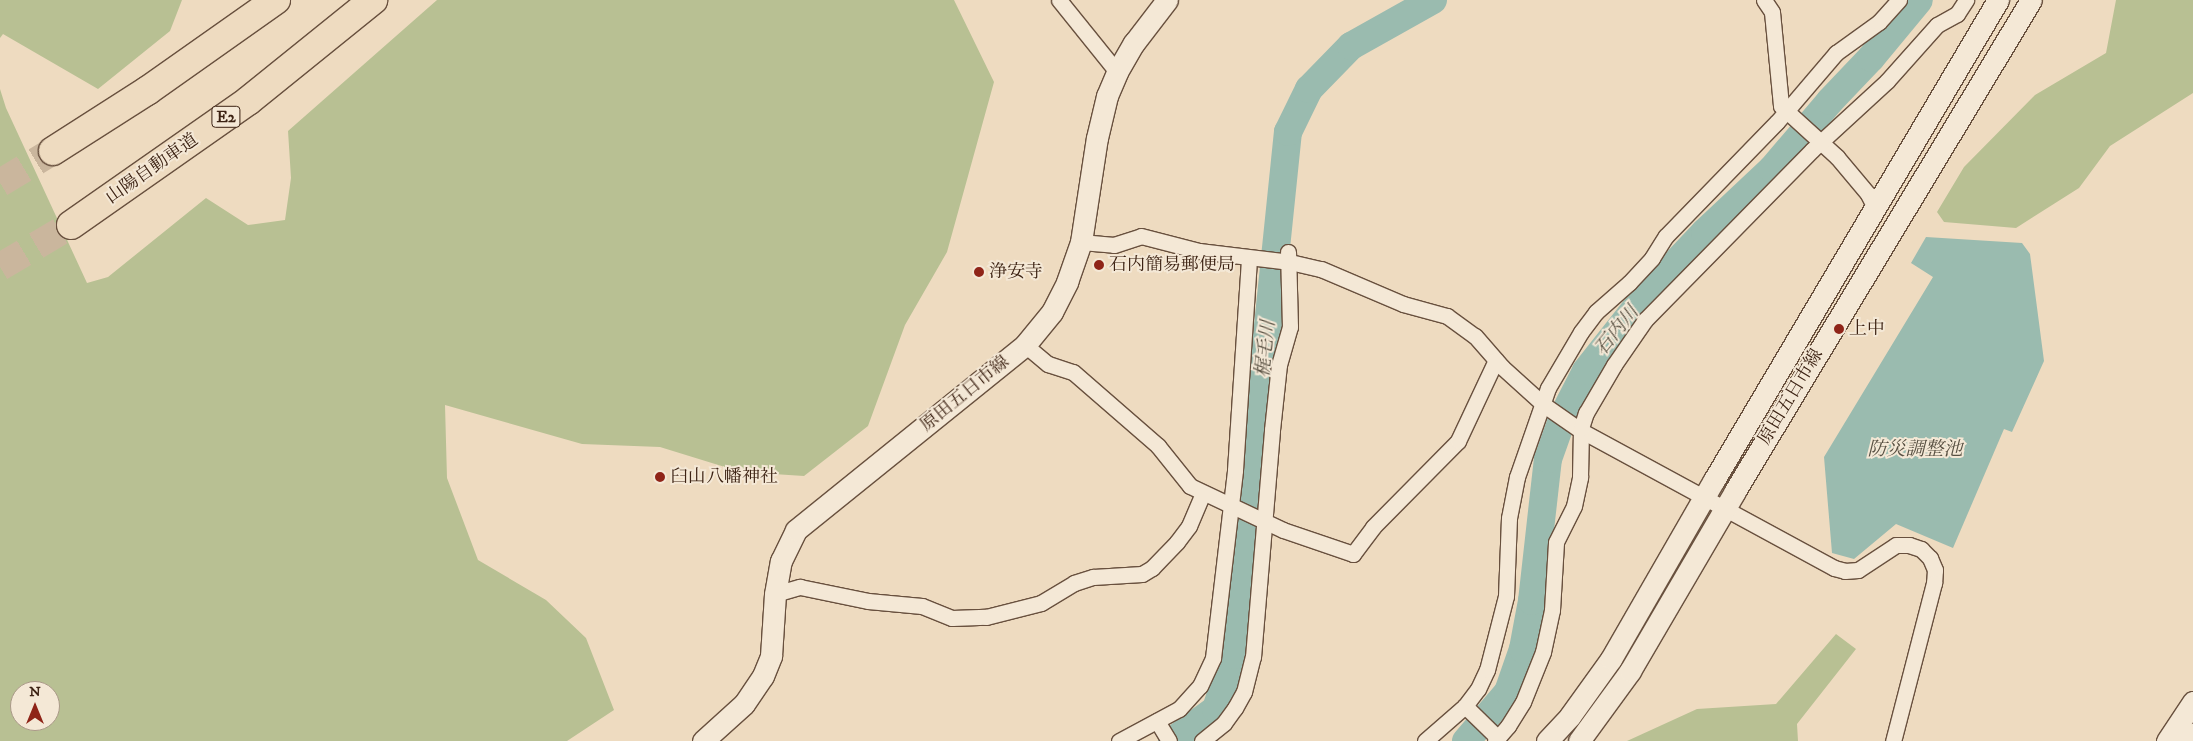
<!DOCTYPE html>
<meta charset="utf-8">
<style>
body{margin:0}
#map{position:relative;width:2193px;height:741px;overflow:hidden;background:#eedbc0;font-family:"IM FELL DW Pica","Noto Serif JP",serif}
div>[style]{position:absolute}
.green>*{inset:0;background:#b8c093}
.water>*{inset:0;background:#9abbaf}
.river>*{height:28px;margin:-14px;padding:0 14px;transform-origin:14px;border-radius:14px;background:#9abbaf}
.highway-tunnel>*{height:28px;margin-top:-14px;transform-origin:0;background:repeating-linear-gradient(90deg,#cab69d 0 28px,transparent 0 42px)}
.roads{filter:drop-shadow(1px 0 #68503e) drop-shadow(-1px 0 #68503e) drop-shadow(0 1px #68503e) drop-shadow(0 -1px #68503e)}
.street>*{height:15px;margin:-7.5px;padding:0 7.5px;transform-origin:7.5px;border-radius:7.5px;background:#f4e8d6}
.secondary>*{height:21px;margin:-10.5px;padding:0 10.5px;transform-origin:10.5px;border-radius:10.5px;background:#f4e8d6}
.highway>*{height:28px;margin:-14px;padding:0 14px;transform-origin:14px;border-radius:14px;background:#eedbc0}
.dots>*{width:14px;height:14px;translate:-50% -50%;box-sizing:border-box;border:2px solid #f4e8d6;border-radius:50%}
span{translate:-50% -50%;white-space:nowrap;text-align:center;line-height:1.15;-webkit-text-stroke:4px #f4e8d6;paint-order:stroke}
.shield-label span{padding:1px 4px;background:#f4e8d6;border:1px solid;border-radius:4px;-webkit-text-stroke-width:0}
.shield-label{font-size:16px;color:#3c2213;font-weight:700}
.street-label{font-size:18px;color:#3c2213}
.poi-label{font-size:18px;color:#3c2213}
.left{translate:0 -50%;text-align:left}
.water-label{font-size:19px;color:#585042;font-style:italic}
.north{position:absolute;left:10px;top:681px;width:50px;height:50px;box-sizing:border-box;background:#f4e8d6;border:1px solid #a98;border-radius:50%;rotate:0deg;font-size:14px;font-weight:700;line-height:20px;text-align:center;color:#3c2213}
.north::after{content:'';display:block;margin:auto;width:18px;height:22px;background:#8f2418;clip-path:polygon(50% 0,100% 100%,50% 72%,0 100%)}
</style>
<div id="map">
<div class="green">
<i style="clip-path:polygon(0 0,182px 0,170px 31px,98px 89px,3px 34px,0 38px)"></i>
<i style="clip-path:polygon(evenodd,437px 0,954px 0,994px 82px,947px 252px,905px 325px,868px 426px,804px 476px,741px 472px,660px 447px,582px 444px,445px 405px,447px 478px,478px 560px,546px 600px,586px 638px,614px 710px,567px 741px,0 741px,0 89px,6px 108px,87px 283px,108px 277px,206px 198px,248px 225px,285px 220px,291px 178px,288px 131px,437px 0,20px 691px,50px 691px,50px 721px,20px 721px,20px 691px)"></i>
<i style="clip-path:polygon(2116px 0,2193px 0,2193px 93px,2110px 146px,2079px 188px,2016px 228px,1944px 222px,1937px 212px,1964px 167px,2035px 95px,2106px 53px)"></i>
<i style="clip-path:polygon(1836px 634px,1856px 649px,1797px 724px,1798px 741px,1627px 741px,1697px 709px,1776px 704px)"></i>
</div>
<div class="water">
<i style="clip-path:polygon(1926px 237px,2022px 243px,2030px 254px,2044px 361px,2012px 432px,2004px 429px,1953px 548px,1896px 524px,1854px 559px,1832px 553px,1824px 457px,1933px 277px,1911px 263px)"></i>
</div>
<div class="river">
<i style="left:1172px;top:741px;width:54px;rotate:-36deg"></i>
<i style="left:1216px;top:709px;width:57px;rotate:-71.6deg"></i>
<i style="left:1234px;top:655px;width:526px;rotate:-84.11deg"></i>
<i style="left:1288px;top:132px;width:48px;rotate:-64deg"></i>
<i style="left:1309px;top:89px;width:60px;rotate:-45.7deg"></i>
<i style="left:1351px;top:46px;width:94px;rotate:-29.3deg"></i>
<i style="left:1466px;top:741px;width:65px;rotate:-49.4deg"></i>
<i style="left:1508px;top:692px;width:46px;rotate:-70.8deg"></i>
<i style="left:1523px;top:649px;width:49px;rotate:-79.4deg"></i>
<i style="left:1532px;top:601px;width:143px;rotate:-83.6deg"></i>
<i style="left:1548px;top:459px;width:48px;rotate:-70.4deg"></i>
<i style="left:1564px;top:414px;width:48px;rotate:-62.9deg"></i>
<i style="left:1586px;top:371px;width:103px;rotate:-51.7deg"></i>
<i style="left:1650px;top:290px;width:80px;rotate:-46.5deg"></i>
<i style="left:1705px;top:232px;width:92px;rotate:-43.2deg"></i>
<i style="left:1772px;top:169px;width:89px;rotate:-49.5deg"></i>
<i style="left:1830px;top:101px;width:59px;rotate:-46.4deg"></i>
<i style="left:1871px;top:58px;width:75px;rotate:-50.4deg"></i>
</div>
<div class="highway-tunnel">
<i style="left:0;top:183px;width:62px;rotate:-31.1deg"></i>
<i style="left:0;top:267px;width:82px;rotate:-30.6deg"></i>
</div>
<div class="roads">
<div class="street">
<i style="left:1059px;top:0;width:92px;rotate:51.1deg"></i>
<i style="left:1764px;top:0;width:14px;rotate:56deg"></i>
<i style="left:1772px;top:12px;width:94px;rotate:84.5deg"></i>
<i style="left:1781px;top:106px;width:76px;rotate:42.3deg"></i>
<i style="left:1837px;top:157px;width:48px;rotate:50deg"></i>
<i style="left:1868px;top:194px;width:16px;rotate:63deg"></i>
<i style="left:1081px;top:242px;width:33px;rotate:5deg"></i>
<i style="left:1114px;top:245px;width:28px;rotate:-18deg"></i>
<i style="left:1141px;top:236px;width:60px;rotate:14.5deg"></i>
<i style="left:1199px;top:251px;width:92px;rotate:6.9deg"></i>
<i style="left:1290px;top:262px;width:32px;rotate:13deg"></i>
<i style="left:1321px;top:269px;width:89px;rotate:23.1deg"></i>
<i style="left:1403px;top:304px;width:46px;rotate:15.3deg"></i>
<i style="left:1447px;top:316px;width:34px;rotate:36deg"></i>
<i style="left:1475px;top:336px;width:41px;rotate:48.9deg"></i>
<i style="left:1502px;top:367px;width:57px;rotate:42.1deg"></i>
<i style="left:1544px;top:405px;width:44px;rotate:34.8deg"></i>
<i style="left:1580px;top:430px;width:289px;rotate:28.5deg"></i>
<i style="left:1834px;top:568px;width:11px;rotate:15deg"></i>
<i style="left:1845px;top:571px;width:13px;rotate:-4deg"></i>
<i style="left:1858px;top:570px;width:45px;rotate:-33.3deg"></i>
<i style="left:1896px;top:545px;width:13px"></i>
<i style="left:1909px;top:545px;width:13px;rotate:18deg"></i>
<i style="left:1921px;top:549px;width:13px;rotate:45deg"></i>
<i style="left:1930px;top:558px;width:13px;rotate:67deg"></i>
<i style="left:1935px;top:570px;width:13px;rotate:94deg"></i>
<i style="left:1934px;top:583px;width:163px;rotate:104.5deg"></i>
<i style="left:1025px;top:345px;width:30px;rotate:40deg"></i>
<i style="left:1048px;top:364px;width:26px;rotate:18deg"></i>
<i style="left:1073px;top:372px;width:113px;rotate:41deg"></i>
<i style="left:1158px;top:446px;width:51px;rotate:51.3deg"></i>
<i style="left:1190px;top:486px;width:103px;rotate:25.3deg"></i>
<i style="left:1283px;top:530px;width:74px;rotate:18.9deg"></i>
<i style="left:1353px;top:554px;width:34px;rotate:-53deg"></i>
<i style="left:1373px;top:527px;width:121px;rotate:-45.3deg"></i>
<i style="left:1458px;top:441px;width:89px;rotate:-64.9deg"></i>
<i style="left:775px;top:594px;width:26px;rotate:-16deg"></i>
<i style="left:800px;top:587px;width:69px;rotate:11.6deg"></i>
<i style="left:868px;top:601px;width:54px;rotate:5.3deg"></i>
<i style="left:922px;top:606px;width:32px;rotate:22deg"></i>
<i style="left:952px;top:618px;width:34px;rotate:-2deg"></i>
<i style="left:986px;top:617px;width:57px;rotate:-14.3deg"></i>
<i style="left:1041px;top:603px;width:39px;rotate:-31deg"></i>
<i style="left:1074px;top:583px;width:20px;rotate:-18deg"></i>
<i style="left:1093px;top:577px;width:49px;rotate:-3.5deg"></i>
<i style="left:1142px;top:574px;width:12px;rotate:-31deg"></i>
<i style="left:1152px;top:568px;width:36px;rotate:-46deg"></i>
<i style="left:1177px;top:542px;width:20px;rotate:-53deg"></i>
<i style="left:1189px;top:526px;width:36px;rotate:-67deg"></i>
<i style="left:1465px;top:706px;width:46px;rotate:44.1deg"></i>
<i style="left:1157px;top:721px;width:23px;rotate:59deg"></i>
<i style="left:1119px;top:741px;width:68px;rotate:-28.1deg"></i>
<i style="left:1179px;top:709px;width:31px;rotate:-48deg"></i>
<i style="left:1200px;top:686px;width:31px;rotate:-65deg"></i>
<i style="left:1213px;top:658px;width:189px;rotate:-83.3deg"></i>
<i style="left:1235px;top:470px;width:212px;rotate:-86.2deg"></i>
<i style="left:1202px;top:741px;width:28px;rotate:-39deg"></i>
<i style="left:1224px;top:723px;width:19px;rotate:-54deg"></i>
<i style="left:1235px;top:708px;width:18px;rotate:-61deg"></i>
<i style="left:1244px;top:692px;width:36px;rotate:-76deg"></i>
<i style="left:1253px;top:657px;width:228px;rotate:-85.2deg"></i>
<i style="left:1272px;top:430px;width:65px;rotate:-83.9deg"></i>
<i style="left:1279px;top:365px;width:40px;rotate:-74deg"></i>
<i style="left:1290px;top:327px;width:75px;rotate:-91.5deg"></i>
<i style="left:1425px;top:741px;width:53px;rotate:-41.2deg"></i>
<i style="left:1465px;top:706px;width:21px;rotate:-53deg"></i>
<i style="left:1478px;top:689px;width:21px;rotate:-65deg"></i>
<i style="left:1487px;top:670px;width:76px;rotate:-75.6deg"></i>
<i style="left:1506px;top:596px;width:78px;rotate:-87.8deg"></i>
<i style="left:1509px;top:518px;width:42px;rotate:-79deg"></i>
<i style="left:1517px;top:477px;width:94px;rotate:-70.8deg"></i>
<i style="left:1548px;top:388px;width:65px;rotate:-59.5deg"></i>
<i style="left:1581px;top:332px;width:25px;rotate:-53deg"></i>
<i style="left:1596px;top:312px;width:44px;rotate:-41.3deg"></i>
<i style="left:1629px;top:283px;width:34px;rotate:-47deg"></i>
<i style="left:1652px;top:258px;width:26px;rotate:-58deg"></i>
<i style="left:1666px;top:236px;width:159px;rotate:-45.8deg"></i>
<i style="left:1777px;top:122px;width:91px;rotate:-49.5deg"></i>
<i style="left:1836px;top:53px;width:53px;rotate:-35.8deg"></i>
<i style="left:1879px;top:22px;width:30px;rotate:-48deg"></i>
<i style="left:1495px;top:741px;width:20px;rotate:-49deg"></i>
<i style="left:1508px;top:726px;width:28px;rotate:-58deg"></i>
<i style="left:1523px;top:702px;width:54px;rotate:-68.2deg"></i>
<i style="left:1543px;top:652px;width:43px;rotate:-77.9deg"></i>
<i style="left:1552px;top:610px;width:68px;rotate:-86.6deg"></i>
<i style="left:1556px;top:542px;width:40px;rotate:-63.4deg"></i>
<i style="left:1574px;top:506px;width:30px;rotate:-78deg"></i>
<i style="left:1580px;top:477px;width:49px;rotate:-88.8deg"></i>
<i style="left:1581px;top:428px;width:16px;rotate:-72deg"></i>
<i style="left:1586px;top:413px;width:56px;rotate:-59.7deg"></i>
<i style="left:1614px;top:365px;width:55px;rotate:-55.4deg"></i>
<i style="left:1645px;top:320px;width:238px;rotate:-45.5deg"></i>
<i style="left:1812px;top:150px;width:102px;rotate:-42.6deg"></i>
<i style="left:1887px;top:81px;width:75px;rotate:-48.2deg"></i>
<i style="left:1937px;top:25px;width:23px;rotate:-29deg"></i>
<i style="left:1957px;top:14px;width:17px;rotate:-57deg"></i>
</div>
<div class="secondary">
<i style="left:703px;top:741px;width:55px;rotate:-42.1deg"></i>
<i style="left:744px;top:704px;width:34px;rotate:-56deg"></i>
<i style="left:763px;top:676px;width:22px;rotate:-68deg"></i>
<i style="left:771px;top:656px;width:62px;rotate:-86.3deg"></i>
<i style="left:775px;top:594px;width:34px;rotate:-80deg"></i>
<i style="left:781px;top:561px;width:34px;rotate:-64deg"></i>
<i style="left:796px;top:530px;width:294px;rotate:-38.9deg"></i>
<i style="left:1025px;top:345px;width:43px;rotate:-50.7deg"></i>
<i style="left:1052px;top:312px;width:34px;rotate:-63deg"></i>
<i style="left:1067px;top:282px;width:42px;rotate:-70.7deg"></i>
<i style="left:1081px;top:242px;width:105px;rotate:-81.3deg"></i>
<i style="left:1097px;top:138px;width:43px;rotate:-76.6deg"></i>
<i style="left:1107px;top:96px;width:26px;rotate:-67deg"></i>
<i style="left:1117px;top:72px;width:34px;rotate:-60deg"></i>
<i style="left:1134px;top:43px;width:54px;rotate:-52.5deg"></i>
<i style="left:1547px;top:741px;width:34px;rotate:-47deg"></i>
<i style="left:1570px;top:716px;width:70px;rotate:-54.3deg"></i>
<i style="left:1611px;top:659px;width:207px;rotate:-60.1deg"></i>
<i style="left:1714px;top:480px;width:558px;rotate:-59.39deg"></i>
<i style="left:1579px;top:741px;width:87px;rotate:-53.9deg"></i>
<i style="left:1630px;top:671px;width:208px;rotate:-59.7deg"></i>
<i style="left:1735px;top:491px;width:573px;rotate:-58.92deg"></i>
<i style="left:2167px;top:741px;width:47px;rotate:-56.3deg"></i>
<i style="left:2188px;top:741px;width:9px;rotate:-54deg"></i>
</div>
<div class="highway">
<i style="left:53px;top:151px;width:112px;rotate:-32.6deg"></i>
<i style="left:147px;top:91px;width:158px;rotate:-35.2deg"></i>
<i style="left:71px;top:225px;width:216px;rotate:-35deg"></i>
<i style="left:248px;top:101px;width:161px;rotate:-38.9deg"></i>
</div>
</div>
<div class="dots">
<i style="left:1099px;top:265px;background:#8f2418"></i>
<i style="left:979px;top:272px;background:#8f2418"></i>
<i style="left:1839px;top:329px;background:#8f2418"></i>
<i style="left:660px;top:477px;background:#8f2418"></i>
</div>
<div class="shield-label">
<span style="left:226px;top:117px">E2</span>
</div>
<div class="street-label">
<span style="left:152px;top:169px;rotate:-35deg">山陽自動車道</span>
<span style="left:965px;top:394px;rotate:-39deg">原田五日市線</span>
<span style="left:1791px;top:397px;rotate:-59deg">原田五日市線</span>
</div>
<div class="poi-label">
<span class="left" style="left:1109px;top:265px">石内簡易郵便局</span>
<span class="left" style="left:989px;top:272px">浄安寺</span>
<span class="left" style="left:1849px;top:329px">上中</span>
<span class="left" style="left:670px;top:477px">臼山八幡神社</span>
</div>
<div class="water-label">
<span style="left:1617px;top:331px;rotate:-51deg">石内川</span>
<span style="left:1266px;top:349px;rotate:-84deg">梶毛川</span>
<span style="left:1915px;top:450px">防災調整池</span>
</div>
<div class="north">N</div>
</div>
